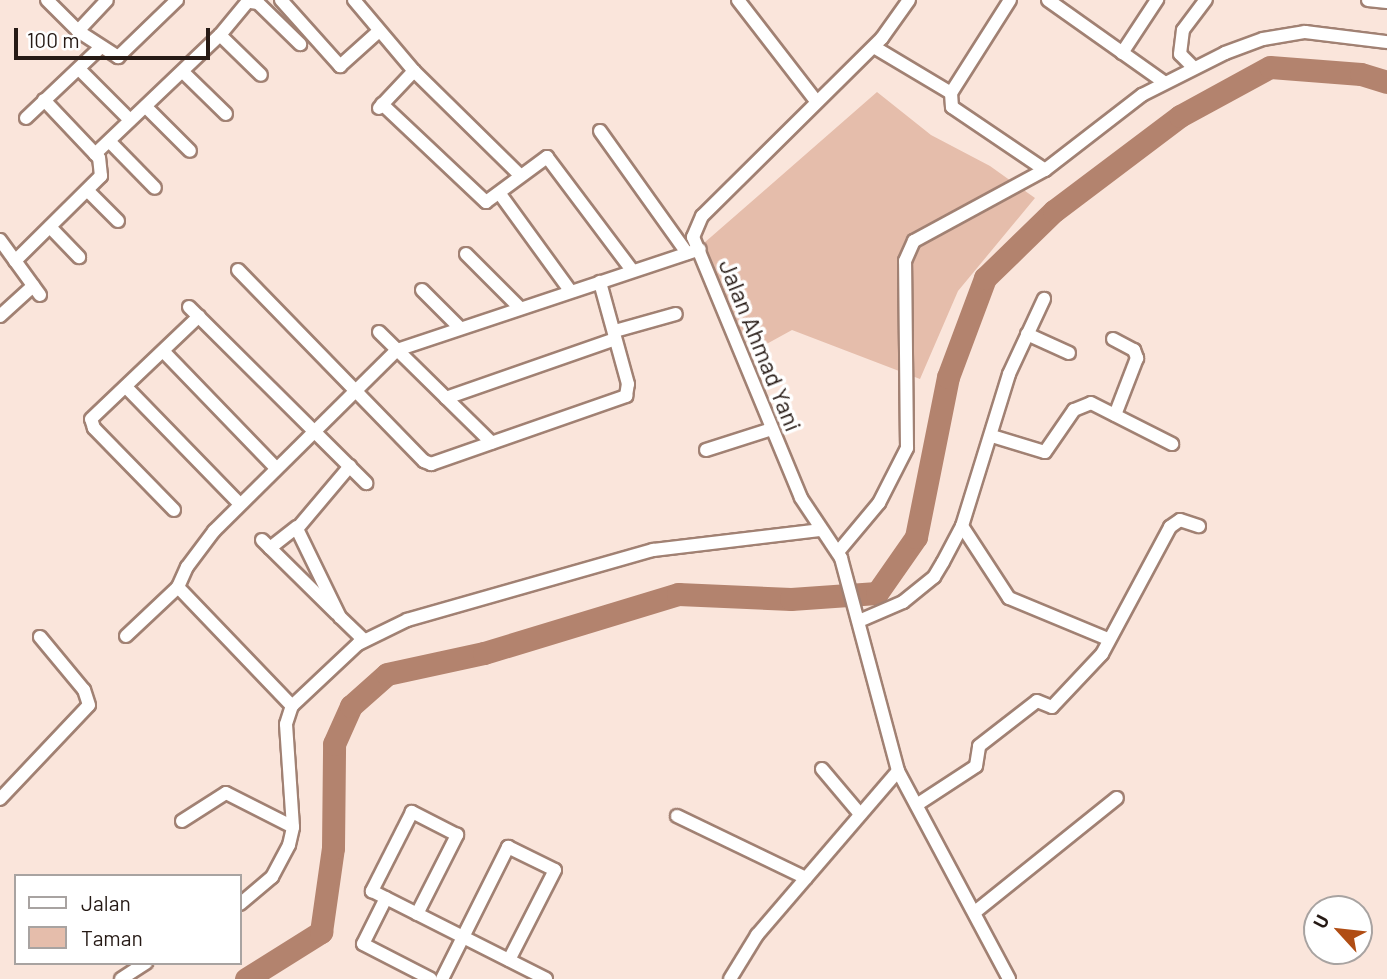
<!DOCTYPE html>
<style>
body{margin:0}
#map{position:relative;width:1387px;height:979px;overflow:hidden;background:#fae5db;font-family:Barlow,sans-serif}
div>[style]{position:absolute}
.green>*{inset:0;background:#e5bdab}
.river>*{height:23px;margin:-11.5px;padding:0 11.5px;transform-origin:11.5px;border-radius:11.5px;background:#b3836e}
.roads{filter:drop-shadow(2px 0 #a18173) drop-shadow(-2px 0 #a18173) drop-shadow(0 2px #a18173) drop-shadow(0 -2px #a18173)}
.minor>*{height:12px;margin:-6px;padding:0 6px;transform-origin:6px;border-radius:6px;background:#fff}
span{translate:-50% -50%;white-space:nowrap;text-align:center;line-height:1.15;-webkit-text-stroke:7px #fff;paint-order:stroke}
.street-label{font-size:24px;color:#261a15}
.legend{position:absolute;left:14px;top:874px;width:228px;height:91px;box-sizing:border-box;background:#fff;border:2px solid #a8a3a1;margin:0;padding:9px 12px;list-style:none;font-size:21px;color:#261a15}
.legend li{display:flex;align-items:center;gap:14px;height:35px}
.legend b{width:35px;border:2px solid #a8a3a1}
.north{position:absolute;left:1303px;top:895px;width:70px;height:70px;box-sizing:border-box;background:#fff;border:2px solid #a8a3a1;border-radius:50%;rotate:297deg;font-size:19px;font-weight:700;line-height:28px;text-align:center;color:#261a15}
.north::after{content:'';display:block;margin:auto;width:24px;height:32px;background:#b04d14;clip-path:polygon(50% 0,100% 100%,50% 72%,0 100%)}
.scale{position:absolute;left:14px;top:28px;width:196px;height:32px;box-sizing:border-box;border:4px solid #261a15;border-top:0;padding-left:9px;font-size:21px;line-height:24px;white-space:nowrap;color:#261a15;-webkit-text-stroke:5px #fff;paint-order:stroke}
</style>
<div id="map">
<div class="green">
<i style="clip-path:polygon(877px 92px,931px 135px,990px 166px,1035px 198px,958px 291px,920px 379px,792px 330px,752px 352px,696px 250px)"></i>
</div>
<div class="river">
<i style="left:246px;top:979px;width:89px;rotate:-32.1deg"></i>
<i style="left:321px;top:932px;width:85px;rotate:-81.9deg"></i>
<i style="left:333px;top:848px;width:104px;rotate:-89.4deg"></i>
<i style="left:334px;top:744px;width:42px;rotate:-65.9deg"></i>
<i style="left:351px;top:706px;width:48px;rotate:-41.6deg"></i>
<i style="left:387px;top:674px;width:99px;rotate:-12.2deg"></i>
<i style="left:484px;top:653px;width:203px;rotate:-16.9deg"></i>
<i style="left:678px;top:594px;width:113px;rotate:2.5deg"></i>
<i style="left:791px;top:599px;width:86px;rotate:-4deg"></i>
<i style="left:877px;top:593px;width:68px;rotate:-55.1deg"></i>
<i style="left:916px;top:537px;width:163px;rotate:-78.7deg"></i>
<i style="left:948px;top:377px;width:106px;rotate:-69.5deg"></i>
<i style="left:985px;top:278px;width:96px;rotate:-44.2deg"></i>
<i style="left:1054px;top:211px;width:158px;rotate:-37deg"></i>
<i style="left:1180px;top:116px;width:102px;rotate:-28.6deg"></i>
<i style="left:1270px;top:67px;width:91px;rotate:4.4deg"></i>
<i style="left:1361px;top:74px;width:27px;rotate:17deg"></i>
</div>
<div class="roads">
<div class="minor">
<i style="left:47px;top:0;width:44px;rotate:45deg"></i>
<i style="left:78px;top:31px;width:48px;rotate:33deg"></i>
<i style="left:118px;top:57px;width:82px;rotate:-44deg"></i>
<i style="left:281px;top:0;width:89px;rotate:48.2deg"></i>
<i style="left:340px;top:66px;width:52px;rotate:-41.9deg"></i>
<i style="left:354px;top:0;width:93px;rotate:49.8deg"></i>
<i style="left:414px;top:71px;width:148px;rotate:44.5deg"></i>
<i style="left:738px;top:0;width:128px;rotate:52.3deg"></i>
<i style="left:909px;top:0;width:47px;rotate:125.4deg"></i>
<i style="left:882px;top:38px;width:253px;rotate:135.3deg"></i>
<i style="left:702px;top:216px;width:23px;rotate:113deg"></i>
<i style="left:693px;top:237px;width:282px;rotate:67.5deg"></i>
<i style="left:801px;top:498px;width:72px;rotate:56.3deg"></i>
<i style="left:841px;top:558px;width:220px;rotate:75deg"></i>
<i style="left:898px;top:771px;width:236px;rotate:61.9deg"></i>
<i style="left:1048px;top:0;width:142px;rotate:35.3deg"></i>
<i style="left:1368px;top:0;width:19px;rotate:6deg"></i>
<i style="left:251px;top:2px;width:7px;rotate:8deg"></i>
<i style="left:258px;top:3px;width:59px;rotate:44.3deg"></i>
<i style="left:78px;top:31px;width:42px;rotate:-46.9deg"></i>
<i style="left:220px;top:35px;width:57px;rotate:44.3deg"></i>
<i style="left:874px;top:47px;width:90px;rotate:30.9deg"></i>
<i style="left:951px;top:93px;width:14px;rotate:86deg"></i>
<i style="left:952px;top:107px;width:112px;rotate:34.1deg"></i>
<i style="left:1122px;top:53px;width:64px;rotate:-56.6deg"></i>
<i style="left:1193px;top:67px;width:18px;rotate:-135deg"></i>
<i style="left:1180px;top:54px;width:24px;rotate:-83deg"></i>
<i style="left:1183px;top:30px;width:38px;rotate:-53deg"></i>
<i style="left:79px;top:69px;width:72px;rotate:45deg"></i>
<i style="left:183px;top:72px;width:60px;rotate:44.3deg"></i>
<i style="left:951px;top:93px;width:110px;rotate:-57.6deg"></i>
<i style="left:382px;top:104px;width:143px;rotate:43.3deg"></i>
<i style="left:486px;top:202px;width:76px;rotate:-36.4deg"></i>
<i style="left:547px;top:157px;width:140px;rotate:53.1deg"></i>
<i style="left:146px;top:107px;width:62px;rotate:45deg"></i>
<i style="left:379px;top:108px;width:51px;rotate:-46.6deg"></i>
<i style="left:26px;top:118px;width:103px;rotate:-43.4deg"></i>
<i style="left:600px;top:131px;width:150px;rotate:54.5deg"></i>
<i style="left:110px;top:142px;width:64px;rotate:45.6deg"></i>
<i style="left:95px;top:154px;width:173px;rotate:-43.6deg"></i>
<i style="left:220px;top:35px;width:45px;rotate:-50.4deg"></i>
<i style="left:89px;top:192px;width:41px;rotate:45deg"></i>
<i style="left:500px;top:194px;width:117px;rotate:54deg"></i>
<i style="left:50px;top:227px;width:42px;rotate:46deg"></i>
<i style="left:0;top:240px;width:68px;rotate:54deg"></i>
<i style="left:466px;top:254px;width:76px;rotate:45deg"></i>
<i style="left:15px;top:261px;width:121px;rotate:-44.7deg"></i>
<i style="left:101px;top:176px;width:18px;rotate:-96deg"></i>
<i style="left:99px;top:158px;width:80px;rotate:-133.5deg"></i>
<i style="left:238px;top:270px;width:267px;rotate:45.8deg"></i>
<i style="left:424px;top:461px;width:8px;rotate:23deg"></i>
<i style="left:431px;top:464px;width:207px;rotate:-19.2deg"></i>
<i style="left:626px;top:396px;width:12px;rotate:-81deg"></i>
<i style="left:628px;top:384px;width:106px;rotate:-105.4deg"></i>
<i style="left:422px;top:290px;width:52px;rotate:45deg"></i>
<i style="left:189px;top:307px;width:250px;rotate:44.8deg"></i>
<i style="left:0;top:316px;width:45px;rotate:-42.3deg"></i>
<i style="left:615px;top:331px;width:63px;rotate:-15.6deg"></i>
<i style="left:379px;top:332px;width:158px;rotate:44.5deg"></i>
<i style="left:1027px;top:334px;width:46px;rotate:24.3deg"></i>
<i style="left:1113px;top:339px;width:24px;rotate:28deg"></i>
<i style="left:1134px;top:350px;width:9px;rotate:69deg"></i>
<i style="left:1137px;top:358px;width:61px;rotate:111.1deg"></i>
<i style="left:163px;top:351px;width:163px;rotate:46deg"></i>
<i style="left:127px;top:388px;width:162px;rotate:45.8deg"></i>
<i style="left:446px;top:398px;width:177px;rotate:-19.2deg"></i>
<i style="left:992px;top:436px;width:55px;rotate:16.8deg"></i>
<i style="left:1045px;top:452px;width:51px;rotate:-55.4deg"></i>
<i style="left:1074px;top:410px;width:18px;rotate:-22deg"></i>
<i style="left:1091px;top:403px;width:91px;rotate:26.8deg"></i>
<i style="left:706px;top:450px;width:69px;rotate:-17.7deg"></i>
<i style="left:350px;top:466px;width:82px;rotate:130.1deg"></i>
<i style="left:297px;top:529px;width:98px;rotate:64deg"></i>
<i style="left:340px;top:617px;width:33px;rotate:44deg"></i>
<i style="left:174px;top:510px;width:115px;rotate:-134.3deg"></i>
<i style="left:94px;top:428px;width:9px;rotate:-108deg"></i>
<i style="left:91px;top:419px;width:149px;rotate:-43.6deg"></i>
<i style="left:962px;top:526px;width:86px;rotate:56.9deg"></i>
<i style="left:1009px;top:598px;width:107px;rotate:22.5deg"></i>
<i style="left:262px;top:540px;width:105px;rotate:44.6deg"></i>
<i style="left:270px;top:548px;width:34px;rotate:-38deg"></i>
<i style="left:838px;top:552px;width:64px;rotate:-50.1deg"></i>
<i style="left:879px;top:503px;width:62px;rotate:-63deg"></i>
<i style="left:907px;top:448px;width:187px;rotate:-90.6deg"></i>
<i style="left:905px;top:261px;width:22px;rotate:-66deg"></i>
<i style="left:914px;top:241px;width:149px;rotate:-28.5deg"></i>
<i style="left:1045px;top:170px;width:123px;rotate:-37.7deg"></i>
<i style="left:1142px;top:95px;width:93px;rotate:-26.8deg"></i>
<i style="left:1225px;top:53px;width:40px;rotate:-20.2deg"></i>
<i style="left:1263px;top:39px;width:43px;rotate:-9.5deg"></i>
<i style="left:1305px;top:32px;width:83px;rotate:7deg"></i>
<i style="left:859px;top:621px;width:48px;rotate:-23.4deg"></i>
<i style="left:903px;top:602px;width:40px;rotate:-39deg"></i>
<i style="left:934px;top:577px;width:17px;rotate:-59deg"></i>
<i style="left:943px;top:562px;width:41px;rotate:-62.2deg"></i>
<i style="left:962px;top:526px;width:159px;rotate:-72.8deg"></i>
<i style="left:1009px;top:374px;width:83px;rotate:-65deg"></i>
<i style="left:126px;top:636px;width:71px;rotate:-43.3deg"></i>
<i style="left:292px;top:706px;width:165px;rotate:-133.8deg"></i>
<i style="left:178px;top:587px;width:22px;rotate:-66deg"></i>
<i style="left:187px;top:567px;width:45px;rotate:-53.1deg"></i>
<i style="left:214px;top:531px;width:257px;rotate:-44.7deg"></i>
<i style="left:397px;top:350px;width:319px;rotate:-18.4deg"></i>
<i style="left:822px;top:769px;width:59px;rotate:49.8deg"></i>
<i style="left:0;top:799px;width:129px;rotate:-46.6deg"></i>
<i style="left:89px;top:705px;width:16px;rotate:-108deg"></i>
<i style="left:84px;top:690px;width:69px;rotate:-129.7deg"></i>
<i style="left:918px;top:804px;width:69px;rotate:-33.2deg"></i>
<i style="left:976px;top:766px;width:20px;rotate:-81deg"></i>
<i style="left:979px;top:746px;width:73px;rotate:-37.8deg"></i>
<i style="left:1037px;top:701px;width:16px;rotate:22deg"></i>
<i style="left:1052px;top:707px;width:73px;rotate:-46.7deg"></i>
<i style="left:1102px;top:654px;width:144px;rotate:-61.8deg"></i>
<i style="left:1170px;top:527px;width:12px;rotate:-35deg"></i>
<i style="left:1180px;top:520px;width:20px;rotate:18deg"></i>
<i style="left:677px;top:816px;width:143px;rotate:25.7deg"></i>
<i style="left:182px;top:821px;width:52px;rotate:-32.5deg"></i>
<i style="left:226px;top:793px;width:75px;rotate:26.9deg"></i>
<i style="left:386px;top:898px;width:51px;rotate:116.6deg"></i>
<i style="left:363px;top:944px;width:76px;rotate:27.2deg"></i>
<i style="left:240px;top:904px;width:42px;rotate:-40.2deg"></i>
<i style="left:272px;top:877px;width:36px;rotate:-62deg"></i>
<i style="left:289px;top:845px;width:18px;rotate:-77deg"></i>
<i style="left:293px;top:827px;width:103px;rotate:-93.9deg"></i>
<i style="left:286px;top:724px;width:19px;rotate:-72deg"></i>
<i style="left:292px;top:706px;width:91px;rotate:-43.2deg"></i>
<i style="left:358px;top:644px;width:55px;rotate:-26.1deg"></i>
<i style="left:407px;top:620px;width:256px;rotate:-15.9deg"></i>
<i style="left:653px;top:550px;width:168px;rotate:-6.8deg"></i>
<i style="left:975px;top:912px;width:182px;rotate:-38.8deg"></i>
<i style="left:417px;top:914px;width:89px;rotate:-63.1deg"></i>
<i style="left:457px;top:835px;width:51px;rotate:-152.9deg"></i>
<i style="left:412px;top:812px;width:89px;rotate:116.9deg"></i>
<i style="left:372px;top:891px;width:195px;rotate:26.8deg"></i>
<i style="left:121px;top:979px;width:30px;rotate:-33deg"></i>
<i style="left:442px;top:979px;width:148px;rotate:-63.4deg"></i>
<i style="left:508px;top:847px;width:52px;rotate:26.1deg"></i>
<i style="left:555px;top:870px;width:101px;rotate:117.1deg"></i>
<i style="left:730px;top:979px;width:52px;rotate:-58.5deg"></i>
<i style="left:757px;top:935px;width:216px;rotate:-49.3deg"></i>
</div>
</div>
<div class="street-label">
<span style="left:761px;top:345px;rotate:68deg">Jalan Ahmad Yani</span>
</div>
<ul class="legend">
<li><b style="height:9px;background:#fff"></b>Jalan</li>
<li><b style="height:19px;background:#e5bdab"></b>Taman</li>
</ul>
<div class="north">U</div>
<div class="scale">100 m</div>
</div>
